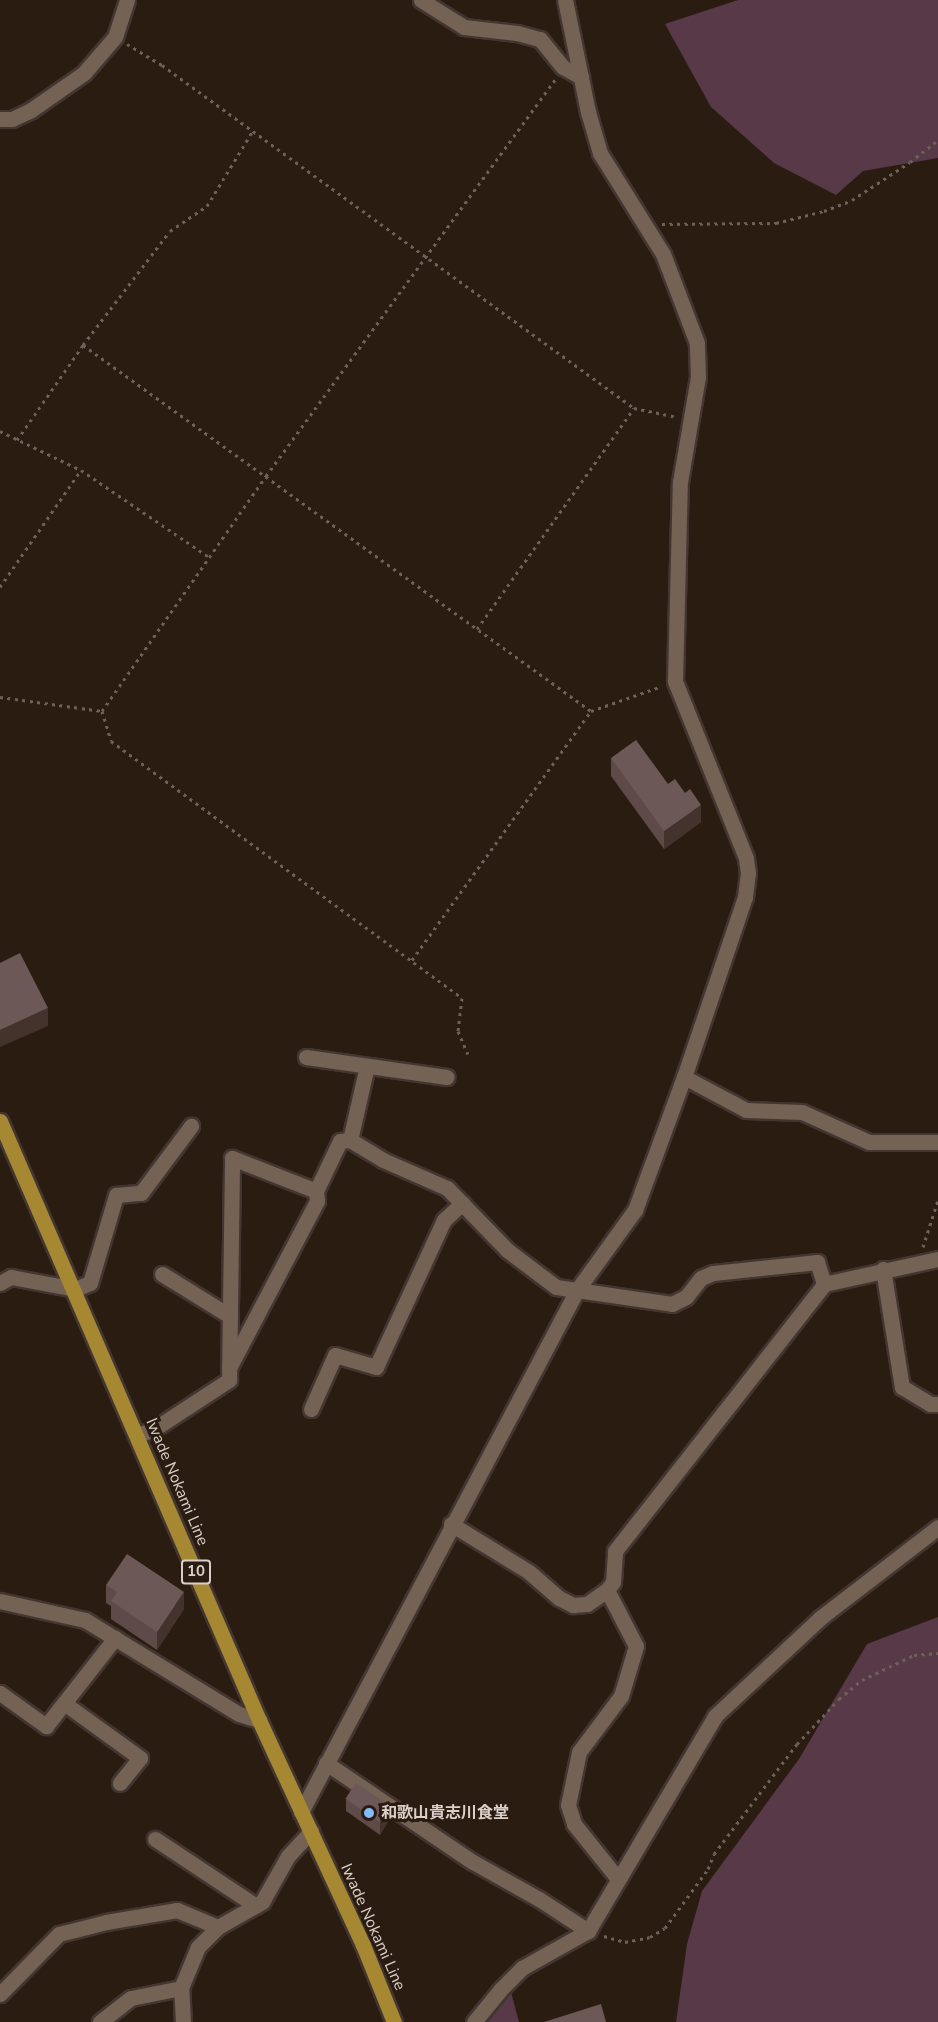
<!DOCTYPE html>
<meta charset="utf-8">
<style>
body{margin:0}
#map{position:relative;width:938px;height:2022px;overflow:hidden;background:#2b1c11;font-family:"Nunito Sans","Noto Sans JP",sans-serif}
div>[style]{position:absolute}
.green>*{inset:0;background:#573947}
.path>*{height:3px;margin-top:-1.5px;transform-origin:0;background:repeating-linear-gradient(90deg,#6e6158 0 3px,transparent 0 7.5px)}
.roads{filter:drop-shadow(2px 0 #433631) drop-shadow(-2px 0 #433631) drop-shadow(0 2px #433631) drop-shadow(0 -2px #433631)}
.minor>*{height:15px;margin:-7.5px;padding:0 7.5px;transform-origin:7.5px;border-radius:7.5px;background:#746255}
.major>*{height:15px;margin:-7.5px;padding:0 7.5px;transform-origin:7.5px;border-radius:7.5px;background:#a68732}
.wall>*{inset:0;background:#5e4a48}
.shaded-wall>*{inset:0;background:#44322c}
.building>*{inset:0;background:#6c5856;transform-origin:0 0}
.dots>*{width:16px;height:16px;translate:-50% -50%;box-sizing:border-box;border:3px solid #2b1c11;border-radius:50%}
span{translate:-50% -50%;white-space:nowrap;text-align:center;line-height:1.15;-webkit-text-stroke:6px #2b1c11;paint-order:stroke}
.shield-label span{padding:2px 4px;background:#2b1c11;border:2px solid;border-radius:4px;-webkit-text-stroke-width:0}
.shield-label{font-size:15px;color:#dad0c9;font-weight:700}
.street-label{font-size:16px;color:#dad0c9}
.poi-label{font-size:16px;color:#dad0c9;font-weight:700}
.left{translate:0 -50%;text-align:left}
</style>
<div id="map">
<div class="green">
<i style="clip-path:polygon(738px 0,938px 0,938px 158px,863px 171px,836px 195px,774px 163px,711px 107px,665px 24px)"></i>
<i style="clip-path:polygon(938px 1617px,938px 2022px,676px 2022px,687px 1944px,702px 1891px,799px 1759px,867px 1644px)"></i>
<i style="clip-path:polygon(511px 1992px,519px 2022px,487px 2022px)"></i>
</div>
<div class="path">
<i style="left:127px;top:44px;width:41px;rotate:31deg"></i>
<i style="left:162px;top:65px;width:583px;rotate:36.01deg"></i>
<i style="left:634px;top:408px;width:44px;rotate:11.8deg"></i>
<i style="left:662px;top:224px;width:114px;rotate:-0.5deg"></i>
<i style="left:776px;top:223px;width:49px;rotate:-14deg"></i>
<i style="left:824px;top:211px;width:30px;rotate:-21deg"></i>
<i style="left:852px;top:200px;width:69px;rotate:-33.2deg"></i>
<i style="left:910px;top:162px;width:36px;rotate:-38deg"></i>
<i style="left:83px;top:345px;width:626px;rotate:35.77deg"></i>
<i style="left:591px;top:711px;width:75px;rotate:-19.4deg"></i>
<i style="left:0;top:431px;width:90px;rotate:25.7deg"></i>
<i style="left:81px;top:470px;width:155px;rotate:34.2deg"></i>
<i style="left:17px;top:440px;width:116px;rotate:-55.2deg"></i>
<i style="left:83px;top:345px;width:143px;rotate:-52.7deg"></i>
<i style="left:170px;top:231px;width:45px;rotate:-34deg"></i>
<i style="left:207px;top:206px;width:87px;rotate:-58.7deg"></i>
<i style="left:0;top:587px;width:142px;rotate:-55.3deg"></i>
<i style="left:477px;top:629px;width:271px;rotate:-54.6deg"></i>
<i style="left:0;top:697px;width:103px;rotate:7.8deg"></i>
<i style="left:102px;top:711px;width:31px;rotate:73deg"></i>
<i style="left:111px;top:741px;width:435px;rotate:36.2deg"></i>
<i style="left:462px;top:998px;width:33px;rotate:97deg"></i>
<i style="left:458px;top:1031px;width:25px;rotate:67deg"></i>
<i style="left:102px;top:711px;width:287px;rotate:-55.1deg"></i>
<i style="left:266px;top:476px;width:491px;rotate:-53.9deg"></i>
<i style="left:412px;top:960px;width:307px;rotate:-54.3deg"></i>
<i style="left:923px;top:1247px;width:49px;rotate:-72.3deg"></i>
<i style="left:604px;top:1936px;width:22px;rotate:16deg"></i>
<i style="left:625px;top:1942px;width:25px;rotate:-11deg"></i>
<i style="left:650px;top:1937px;width:17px;rotate:-31deg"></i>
<i style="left:665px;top:1928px;width:73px;rotate:-53.9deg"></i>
<i style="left:708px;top:1869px;width:16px;rotate:-68deg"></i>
<i style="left:714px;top:1854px;width:138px;rotate:-53deg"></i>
<i style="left:797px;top:1744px;width:62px;rotate:-47deg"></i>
<i style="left:839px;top:1699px;width:30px;rotate:-40deg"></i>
<i style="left:862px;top:1680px;width:58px;rotate:-25.7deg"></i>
<i style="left:914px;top:1655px;width:24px;rotate:-5deg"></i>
</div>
<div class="roads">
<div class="minor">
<i style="left:421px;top:0;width:51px;rotate:32.1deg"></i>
<i style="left:464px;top:27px;width:53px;rotate:6.5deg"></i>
<i style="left:517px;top:33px;width:24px;rotate:15deg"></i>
<i style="left:540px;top:39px;width:36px;rotate:51deg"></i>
<i style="left:563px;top:67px;width:21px;rotate:29deg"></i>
<i style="left:0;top:119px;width:12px"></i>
<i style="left:12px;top:119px;width:21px;rotate:-25deg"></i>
<i style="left:31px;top:110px;width:65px;rotate:-34.9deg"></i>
<i style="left:84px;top:73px;width:48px;rotate:-49.3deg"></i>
<i style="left:115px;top:37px;width:39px;rotate:-72deg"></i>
<i style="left:306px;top:1057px;width:142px;rotate:8.1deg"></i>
<i style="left:684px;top:1077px;width:70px;rotate:28deg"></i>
<i style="left:746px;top:1110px;width:56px;rotate:2deg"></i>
<i style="left:802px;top:1112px;width:73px;rotate:24.1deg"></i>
<i style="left:869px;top:1142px;width:69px"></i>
<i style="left:350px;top:1140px;width:76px;rotate:-77.1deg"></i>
<i style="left:883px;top:1269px;width:120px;rotate:80.9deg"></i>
<i style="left:902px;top:1387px;width:33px;rotate:31deg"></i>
<i style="left:930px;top:1404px;width:8px"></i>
<i style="left:162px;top:1274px;width:80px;rotate:31.7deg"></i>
<i style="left:0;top:1283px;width:13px;rotate:-29deg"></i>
<i style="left:11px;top:1277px;width:65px;rotate:10.6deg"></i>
<i style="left:75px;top:1289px;width:16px;rotate:-22deg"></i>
<i style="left:90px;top:1283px;width:92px;rotate:-73.5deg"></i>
<i style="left:116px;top:1195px;width:25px;rotate:-5deg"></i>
<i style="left:141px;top:1193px;width:84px;rotate:-53.3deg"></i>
<i style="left:229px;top:1368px;width:189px;rotate:-62.2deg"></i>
<i style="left:317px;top:1201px;width:10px;rotate:-96deg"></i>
<i style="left:316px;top:1191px;width:55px;rotate:-64.4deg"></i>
<i style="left:340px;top:1141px;width:10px;rotate:-6deg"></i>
<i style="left:350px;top:1140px;width:39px;rotate:31deg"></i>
<i style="left:383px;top:1160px;width:70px;rotate:23.6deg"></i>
<i style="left:447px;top:1188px;width:86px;rotate:45.9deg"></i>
<i style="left:507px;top:1250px;width:61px;rotate:37.1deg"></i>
<i style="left:556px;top:1287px;width:117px;rotate:8.3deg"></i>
<i style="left:672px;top:1304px;width:16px;rotate:-27deg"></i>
<i style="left:686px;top:1297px;width:24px;rotate:-52deg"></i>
<i style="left:701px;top:1278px;width:13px;rotate:-23deg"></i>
<i style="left:713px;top:1273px;width:105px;rotate:-6deg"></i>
<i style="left:817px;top:1262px;width:23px;rotate:72deg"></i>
<i style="left:311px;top:1409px;width:59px;rotate:-66deg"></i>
<i style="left:335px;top:1355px;width:43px;rotate:16.3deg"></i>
<i style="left:376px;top:1367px;width:162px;rotate:-65.2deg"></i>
<i style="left:444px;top:1220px;width:25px;rotate:-43deg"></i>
<i style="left:138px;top:1435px;width:17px;rotate:-21deg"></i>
<i style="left:154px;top:1429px;width:90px;rotate:-33.2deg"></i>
<i style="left:229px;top:1380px;width:222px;rotate:-89.2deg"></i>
<i style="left:232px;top:1158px;width:90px;rotate:21.4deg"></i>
<i style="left:451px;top:1524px;width:92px;rotate:31.6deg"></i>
<i style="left:529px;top:1572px;width:40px;rotate:41deg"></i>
<i style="left:559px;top:1598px;width:16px;rotate:27deg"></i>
<i style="left:573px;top:1605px;width:14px;rotate:-4deg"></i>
<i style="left:587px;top:1604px;width:24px;rotate:-35deg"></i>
<i style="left:607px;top:1590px;width:10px;rotate:-53deg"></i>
<i style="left:613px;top:1582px;width:31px;rotate:-86deg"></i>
<i style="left:615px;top:1551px;width:339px;rotate:-51.9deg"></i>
<i style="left:824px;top:1284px;width:117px;rotate:-12.4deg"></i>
<i style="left:607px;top:1590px;width:63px;rotate:62.6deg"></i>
<i style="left:636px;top:1646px;width:52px;rotate:106.7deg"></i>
<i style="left:621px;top:1696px;width:70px;rotate:126.9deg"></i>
<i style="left:579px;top:1752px;width:54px;rotate:101.7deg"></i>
<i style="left:568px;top:1805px;width:20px;rotate:72deg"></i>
<i style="left:574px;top:1824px;width:70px;rotate:51.3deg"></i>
<i style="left:0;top:1601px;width:87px;rotate:12.6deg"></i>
<i style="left:85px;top:1620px;width:180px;rotate:31.4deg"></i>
<i style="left:239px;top:1714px;width:21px;rotate:17deg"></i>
<i style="left:0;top:1693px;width:57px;rotate:35.7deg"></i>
<i style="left:46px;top:1726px;width:112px;rotate:-51.9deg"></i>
<i style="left:64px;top:1703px;width:94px;rotate:35.9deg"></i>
<i style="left:140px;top:1758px;width:32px;rotate:129deg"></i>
<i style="left:326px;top:1763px;width:177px;rotate:34deg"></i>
<i style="left:473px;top:1862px;width:76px;rotate:29.3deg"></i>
<i style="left:539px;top:1899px;width:59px;rotate:33.1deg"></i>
<i style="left:301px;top:1812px;width:590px;rotate:-62.13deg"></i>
<i style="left:577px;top:1290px;width:99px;rotate:-54.1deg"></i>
<i style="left:635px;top:1210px;width:142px;rotate:-69.8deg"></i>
<i style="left:684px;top:1077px;width:190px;rotate:-71.3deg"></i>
<i style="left:745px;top:897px;width:24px;rotate:-83deg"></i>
<i style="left:748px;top:873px;width:15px;rotate:-98deg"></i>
<i style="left:746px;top:858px;width:191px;rotate:-111.9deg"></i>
<i style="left:675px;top:681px;width:199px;rotate:-88.6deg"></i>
<i style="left:680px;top:482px;width:107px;rotate:-80.3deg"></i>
<i style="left:698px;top:377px;width:34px;rotate:-92deg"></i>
<i style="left:697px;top:343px;width:95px;rotate:-110.9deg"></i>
<i style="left:663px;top:254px;width:119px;rotate:-122deg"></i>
<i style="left:600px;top:153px;width:43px;rotate:-106.3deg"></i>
<i style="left:588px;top:112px;width:114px;rotate:-101.6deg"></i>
<i style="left:155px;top:1839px;width:121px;rotate:33.6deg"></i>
<i style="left:0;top:1994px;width:84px;rotate:-45.5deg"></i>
<i style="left:59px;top:1934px;width:49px;rotate:-14.3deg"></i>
<i style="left:106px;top:1922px;width:72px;rotate:-9.6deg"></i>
<i style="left:177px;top:1910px;width:44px;rotate:22.5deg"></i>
<i style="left:100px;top:2022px;width:39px;rotate:-38deg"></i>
<i style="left:131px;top:1998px;width:51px;rotate:-11.3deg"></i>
<i style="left:183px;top:2022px;width:34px;rotate:-93deg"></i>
<i style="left:181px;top:1988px;width:44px;rotate:-67.5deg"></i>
<i style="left:198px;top:1947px;width:28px;rotate:-45deg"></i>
<i style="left:218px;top:1927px;width:51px;rotate:-29.6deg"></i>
<i style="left:262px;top:1902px;width:53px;rotate:-60.5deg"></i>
<i style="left:288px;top:1856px;width:34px;rotate:-47deg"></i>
<i style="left:474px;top:2022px;width:43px;rotate:-50.7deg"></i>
<i style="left:501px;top:1989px;width:30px;rotate:-45deg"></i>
<i style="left:522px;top:1968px;width:76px;rotate:-29.3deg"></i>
<i style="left:588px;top:1931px;width:250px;rotate:-59.4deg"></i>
<i style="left:715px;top:1716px;width:144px;rotate:-43deg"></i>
<i style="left:820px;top:1618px;width:149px;rotate:-37.6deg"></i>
</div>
<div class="major">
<i style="left:0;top:1121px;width:653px;rotate:66.62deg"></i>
<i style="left:259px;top:1720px;width:248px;rotate:65.2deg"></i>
<i style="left:363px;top:1945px;width:83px;rotate:68.1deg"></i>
</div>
</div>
<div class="wall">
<i style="clip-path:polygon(611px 758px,668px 784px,701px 822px,664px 849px,611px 776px)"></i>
<i style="clip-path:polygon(106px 1585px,184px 1609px,157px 1650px,111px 1619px,111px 1606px,106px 1603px)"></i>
<i style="clip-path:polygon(346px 1799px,390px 1818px,380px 1835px,346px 1811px)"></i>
</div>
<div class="shaded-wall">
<i style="clip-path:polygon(701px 805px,701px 822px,664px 849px,664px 831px)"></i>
<i style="clip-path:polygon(48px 1008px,48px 1026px,0 1047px,0 1030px)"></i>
<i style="clip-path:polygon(184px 1592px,184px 1609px,157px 1650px,157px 1632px)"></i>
<i style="clip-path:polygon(390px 1806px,390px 1818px,380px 1835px,380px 1823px)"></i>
</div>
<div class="building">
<i style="clip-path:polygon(636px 740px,668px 784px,675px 779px,685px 793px,690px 789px,701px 805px,664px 831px,611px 758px)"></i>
<i style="clip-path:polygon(20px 953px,48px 1008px,0 1030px,0 963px)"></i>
<i style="clip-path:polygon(127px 1554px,184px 1592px,157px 1632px,111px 1601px,117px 1592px,106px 1585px)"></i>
<i style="left:356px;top:1783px;width:41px;height:19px;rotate:34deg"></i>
<i style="clip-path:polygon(601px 2004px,606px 2022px,544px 2022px)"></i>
</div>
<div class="dots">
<i style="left:369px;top:1813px;background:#82bcfa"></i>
</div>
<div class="shield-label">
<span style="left:196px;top:1572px">10</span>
</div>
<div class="street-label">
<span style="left:177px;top:1482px;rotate:67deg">Iwade Nokami Line</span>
<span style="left:373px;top:1927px;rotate:66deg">Iwade Nokami Line</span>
</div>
<div class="poi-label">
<span class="left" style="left:381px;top:1813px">和歌山貴志川食堂</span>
</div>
</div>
